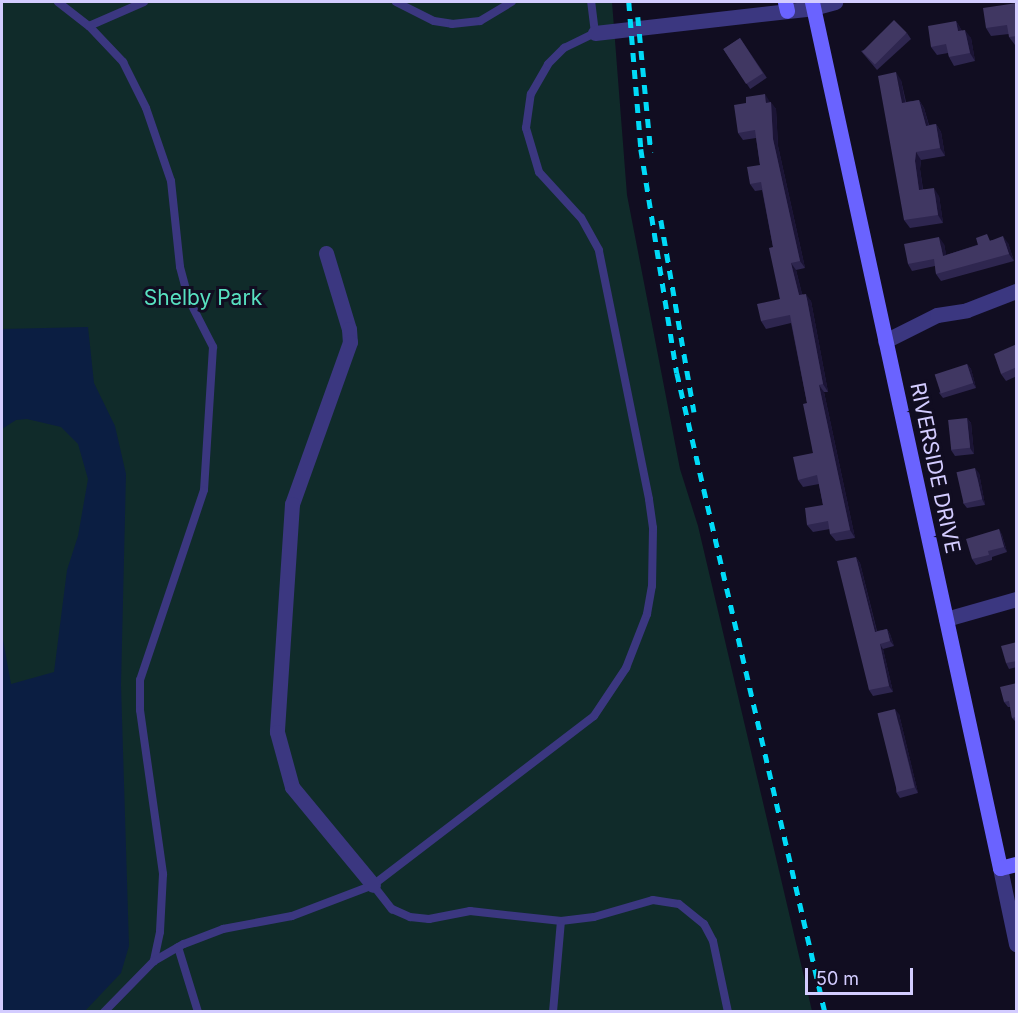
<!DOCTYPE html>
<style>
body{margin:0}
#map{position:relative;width:1018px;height:1013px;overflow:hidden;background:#110d21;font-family:Inter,sans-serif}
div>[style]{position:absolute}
.green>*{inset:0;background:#102b2a}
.water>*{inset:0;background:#0b1e42}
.lane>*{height:8px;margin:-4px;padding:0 4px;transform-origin:4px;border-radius:4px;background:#3b3780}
.street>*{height:15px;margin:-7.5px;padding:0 7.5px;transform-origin:7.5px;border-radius:7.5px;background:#3b3780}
.secondary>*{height:15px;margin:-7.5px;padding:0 7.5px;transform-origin:7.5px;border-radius:7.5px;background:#6a63ff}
.rail>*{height:4.5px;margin-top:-2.25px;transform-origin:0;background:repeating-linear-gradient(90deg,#00daf7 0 9px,transparent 0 17px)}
.wall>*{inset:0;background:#2e264f;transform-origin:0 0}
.shaded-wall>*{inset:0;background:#1b1435}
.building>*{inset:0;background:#403762;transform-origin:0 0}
span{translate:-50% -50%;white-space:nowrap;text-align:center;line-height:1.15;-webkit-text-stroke:6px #110d21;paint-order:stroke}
.park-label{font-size:21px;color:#58e0c0}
.street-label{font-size:21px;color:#d3ccff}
.frame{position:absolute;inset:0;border:3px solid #d3ccff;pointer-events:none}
.scale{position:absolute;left:805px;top:968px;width:108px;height:27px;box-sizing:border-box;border:3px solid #d3ccff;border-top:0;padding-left:8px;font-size:18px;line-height:21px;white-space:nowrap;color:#d3ccff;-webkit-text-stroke:4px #110d21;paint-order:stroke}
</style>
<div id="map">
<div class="green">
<i style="clip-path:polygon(2px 2px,612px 2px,627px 195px,680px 469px,698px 526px,812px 1011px,2px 1012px)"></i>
</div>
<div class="water">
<i style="clip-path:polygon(88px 327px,94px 383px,115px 426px,126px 474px,121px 685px,129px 946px,121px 973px,85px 1011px,2px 1011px,2px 634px,11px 684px,54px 672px,67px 570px,78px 536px,88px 479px,78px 444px,61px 427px,27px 419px,16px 420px,2px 429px,2px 329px)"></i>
</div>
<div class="lane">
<i style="left:58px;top:2px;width:39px;rotate:38deg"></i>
<i style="left:89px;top:26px;width:50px;rotate:46.6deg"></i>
<i style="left:123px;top:62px;width:51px;rotate:63.4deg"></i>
<i style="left:146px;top:108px;width:77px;rotate:71.1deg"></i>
<i style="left:171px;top:181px;width:86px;rotate:84deg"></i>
<i style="left:180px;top:267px;width:34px;rotate:75deg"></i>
<i style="left:189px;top:300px;width:53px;rotate:62.9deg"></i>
<i style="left:213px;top:347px;width:143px;rotate:93.6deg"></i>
<i style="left:204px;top:490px;width:200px;rotate:108.6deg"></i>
<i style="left:140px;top:680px;width:30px;rotate:90deg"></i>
<i style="left:140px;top:710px;width:166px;rotate:82deg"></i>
<i style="left:163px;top:874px;width:58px;rotate:93deg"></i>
<i style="left:160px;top:932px;width:30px;rotate:102deg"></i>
<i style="left:396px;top:2px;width:42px;rotate:26.6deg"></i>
<i style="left:434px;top:21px;width:18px;rotate:9deg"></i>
<i style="left:452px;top:24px;width:28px;rotate:-6deg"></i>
<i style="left:480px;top:21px;width:37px;rotate:-31deg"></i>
<i style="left:89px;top:26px;width:60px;rotate:-23.6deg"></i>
<i style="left:373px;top:885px;width:31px;rotate:52deg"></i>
<i style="left:392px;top:909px;width:20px;rotate:24deg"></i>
<i style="left:410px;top:917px;width:19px;rotate:6deg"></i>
<i style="left:429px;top:919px;width:42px;rotate:-11deg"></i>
<i style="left:470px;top:911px;width:92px;rotate:6.3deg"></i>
<i style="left:178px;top:947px;width:68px;rotate:72.9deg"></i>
<i style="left:104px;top:1012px;width:71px;rotate:-45.6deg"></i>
<i style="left:154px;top:961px;width:34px;rotate:-30deg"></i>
<i style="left:184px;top:944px;width:42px;rotate:-21deg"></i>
<i style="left:223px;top:929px;width:70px;rotate:-10.7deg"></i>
<i style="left:292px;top:916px;width:87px;rotate:-20.9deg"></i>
<i style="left:373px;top:885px;width:278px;rotate:-37.4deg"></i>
<i style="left:594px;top:716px;width:58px;rotate:-56.3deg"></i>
<i style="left:626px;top:668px;width:58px;rotate:-68.7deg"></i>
<i style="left:647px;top:614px;width:28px;rotate:-80deg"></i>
<i style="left:652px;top:586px;width:58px;rotate:-89deg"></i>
<i style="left:653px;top:528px;width:29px;rotate:-98deg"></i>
<i style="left:649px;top:499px;width:254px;rotate:-101.4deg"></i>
<i style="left:599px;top:250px;width:37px;rotate:-119deg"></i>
<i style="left:581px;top:218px;width:62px;rotate:-132.4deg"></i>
<i style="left:539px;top:172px;width:46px;rotate:-106.5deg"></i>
<i style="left:526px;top:128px;width:34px;rotate:-82deg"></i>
<i style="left:531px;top:94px;width:34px;rotate:-60deg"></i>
<i style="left:548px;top:64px;width:23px;rotate:-45deg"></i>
<i style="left:564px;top:48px;width:34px;rotate:-26deg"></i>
<i style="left:595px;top:33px;width:31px;rotate:-97deg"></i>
<i style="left:553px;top:1012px;width:91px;rotate:-85deg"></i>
<i style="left:561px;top:921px;width:33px;rotate:-7deg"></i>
<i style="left:594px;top:917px;width:61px;rotate:-16.1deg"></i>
<i style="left:653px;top:900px;width:26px;rotate:9deg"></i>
<i style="left:679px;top:904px;width:32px;rotate:39deg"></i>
<i style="left:704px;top:924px;width:19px;rotate:62deg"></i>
<i style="left:713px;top:941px;width:73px;rotate:78.1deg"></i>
</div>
<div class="street">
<i style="left:595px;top:33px;width:219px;rotate:-6.5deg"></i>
<i style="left:813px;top:8px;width:23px;rotate:-15deg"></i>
<i style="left:326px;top:253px;width:79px;rotate:73.2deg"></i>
<i style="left:349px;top:329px;width:13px;rotate:86deg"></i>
<i style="left:350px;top:342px;width:172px;rotate:109.7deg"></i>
<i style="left:292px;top:504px;width:228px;rotate:93.8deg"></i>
<i style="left:277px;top:732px;width:57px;rotate:74.7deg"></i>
<i style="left:292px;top:787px;width:127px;rotate:50.4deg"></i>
<i style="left:885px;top:341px;width:58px;rotate:-26.6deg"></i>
<i style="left:937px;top:315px;width:30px;rotate:-9deg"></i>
<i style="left:967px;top:310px;width:53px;rotate:-21.2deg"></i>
<i style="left:946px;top:619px;width:73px;rotate:-15.9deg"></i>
<i style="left:1000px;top:868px;width:78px;rotate:78.1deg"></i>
</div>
<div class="secondary">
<i style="left:785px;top:2px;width:9px;rotate:77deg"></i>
<i style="left:812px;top:2px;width:886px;rotate:77.75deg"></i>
<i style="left:1000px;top:868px;width:16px;rotate:-14deg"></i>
</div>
<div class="rail">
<i style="left:629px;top:2px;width:147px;rotate:85.3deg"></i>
<i style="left:641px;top:149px;width:227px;rotate:80.9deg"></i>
<i style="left:677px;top:373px;width:656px;rotate:76.96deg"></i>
<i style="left:638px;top:17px;width:136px;rotate:84.5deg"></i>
<i style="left:661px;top:220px;width:195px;rotate:80.2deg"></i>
</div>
<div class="wall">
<i style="clip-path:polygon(1017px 3px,1017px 45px,1015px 45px,1009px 37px,1009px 34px,991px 36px,986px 28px)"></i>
<i style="clip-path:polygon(956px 21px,962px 31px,971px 38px,975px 61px,954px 66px,949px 57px,948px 53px,937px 55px,931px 47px)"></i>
<i style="clip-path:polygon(907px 33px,911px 39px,877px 70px,861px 51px)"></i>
<i style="left:740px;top:38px;width:48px;height:20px;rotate:56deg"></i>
<i style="clip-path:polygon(901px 80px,906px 102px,919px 100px,924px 108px,929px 125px,936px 124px,941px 132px,945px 156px,921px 160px,920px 169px,923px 189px,939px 196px,943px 223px,910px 228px,904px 220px)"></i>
<i style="clip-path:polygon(770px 102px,776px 109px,778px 146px,805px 268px,796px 270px,802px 294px,811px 301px,828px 392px,824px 392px,855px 538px,836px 541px,830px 534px,830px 529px,813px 532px,807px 525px,823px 505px,819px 484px,803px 487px,798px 480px,813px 453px,807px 403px,791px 323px,766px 329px,761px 321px,780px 299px,773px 247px,762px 190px,755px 191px,750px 184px,760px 165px,756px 138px,743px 140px,738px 133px,746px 103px)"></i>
<i style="clip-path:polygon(992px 240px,1008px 243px,1014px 261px,941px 281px,936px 274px,935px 266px,912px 271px,908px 264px,944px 244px,946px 255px)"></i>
<i style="clip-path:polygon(1017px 344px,1017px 376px,1006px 381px,1001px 374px)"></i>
<i style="clip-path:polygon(967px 364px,971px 369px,976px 388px,943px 398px,939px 393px)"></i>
<i style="clip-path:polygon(967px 418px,971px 423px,974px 454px,955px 456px,951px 450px)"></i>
<i style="clip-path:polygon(979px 473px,985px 505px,967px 508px,963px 503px)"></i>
<i style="clip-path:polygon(999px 529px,1002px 535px,1007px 552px,992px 557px,992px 560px,976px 565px,972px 559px)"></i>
<i style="clip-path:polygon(856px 557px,860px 563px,877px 631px,887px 629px,890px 634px,894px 646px,883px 649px,893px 692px,873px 696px,869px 690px)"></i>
<i style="clip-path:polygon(1017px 642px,1017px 667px,1009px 669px,1006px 663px)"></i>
<i style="clip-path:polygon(1017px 683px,1017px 723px,1012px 718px,1010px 707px,1008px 707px,1004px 702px)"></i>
<i style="clip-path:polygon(899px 714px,918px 793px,900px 798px,896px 792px)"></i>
</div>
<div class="shaded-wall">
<i style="clip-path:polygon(956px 21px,961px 29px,963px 39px,958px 31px)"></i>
<i style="clip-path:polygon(965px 30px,971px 38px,975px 61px,970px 53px)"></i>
<i style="clip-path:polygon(896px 72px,901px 80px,907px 111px,902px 103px)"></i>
<i style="clip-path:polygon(765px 94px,770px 102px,771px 110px,766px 103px)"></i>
<i style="clip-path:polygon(919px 100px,924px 108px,931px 134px,926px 126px)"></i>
<i style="clip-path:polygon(771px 102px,776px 109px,778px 146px,805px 268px,800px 261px,773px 139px)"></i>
<i style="clip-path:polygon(936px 124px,941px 132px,945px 156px,940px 148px)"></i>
<i style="clip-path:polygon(916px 152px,921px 160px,920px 169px,924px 198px,919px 190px,915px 161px)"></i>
<i style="clip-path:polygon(934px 188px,939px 196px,943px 223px,938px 215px)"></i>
<i style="clip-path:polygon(1003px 236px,1008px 243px,1014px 261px,1009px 254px)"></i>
<i style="clip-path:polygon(939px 237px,944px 244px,948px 263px,943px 256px)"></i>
<i style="clip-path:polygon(791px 263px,796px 270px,804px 302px,799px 295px)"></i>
<i style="clip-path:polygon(806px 294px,811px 301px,828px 392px,823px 384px)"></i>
<i style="clip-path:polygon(967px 364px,971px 369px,976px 388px,973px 383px)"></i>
<i style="clip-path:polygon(819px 385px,824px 392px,855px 538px,850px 530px)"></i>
<i style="clip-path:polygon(967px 418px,971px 423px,974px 454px,970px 448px)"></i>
<i style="clip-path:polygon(975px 468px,979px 473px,985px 505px,982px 499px)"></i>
<i style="clip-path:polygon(999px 529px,1002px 535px,1007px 552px,1004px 547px)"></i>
<i style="clip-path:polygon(856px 557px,860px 563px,878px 637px,875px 632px)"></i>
<i style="clip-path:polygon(887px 629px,890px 634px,894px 646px,890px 641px)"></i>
<i style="clip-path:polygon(880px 644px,883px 649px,893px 692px,889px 686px)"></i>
<i style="clip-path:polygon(895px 709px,899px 714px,918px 793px,915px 787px)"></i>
</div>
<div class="building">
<i style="clip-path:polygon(1017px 3px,1017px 36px,1009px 37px,1007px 25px,986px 28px,983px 8px)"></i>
<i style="left:894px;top:20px;width:18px;height:45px;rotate:45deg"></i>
<i style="clip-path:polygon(956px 21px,958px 31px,965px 30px,970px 53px,949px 57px,946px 44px,931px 47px,928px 26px)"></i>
<i style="left:740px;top:38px;width:42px;height:20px;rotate:57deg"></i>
<i style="clip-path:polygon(896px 72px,902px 103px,919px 100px,926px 126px,936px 124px,940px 148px,916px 152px,915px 161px,919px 190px,934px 188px,938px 215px,904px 220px,878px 76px)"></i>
<i style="clip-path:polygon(765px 94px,766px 103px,771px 102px,773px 139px,800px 261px,791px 263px,799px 295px,806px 294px,823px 384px,819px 385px,850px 530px,830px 534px,828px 521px,807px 525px,805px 508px,823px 505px,817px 475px,798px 480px,793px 457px,813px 453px,803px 404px,807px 403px,790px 315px,761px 321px,757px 304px,780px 299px,769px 248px,773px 247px,761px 182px,750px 184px,747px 167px,760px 165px,755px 130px,738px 133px,734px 105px,746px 103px,746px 97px)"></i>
<i style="clip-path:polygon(987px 234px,990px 241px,1003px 236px,1009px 254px,936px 274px,934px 259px,908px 264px,904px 244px,939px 237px,943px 256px,978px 245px,976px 238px)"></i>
<i style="clip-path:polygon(1017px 344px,1017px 367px,1001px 374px,994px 354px)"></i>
<i style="left:967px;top:364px;width:20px;height:34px;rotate:72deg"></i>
<i style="left:967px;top:418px;width:30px;height:19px;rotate:84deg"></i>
<i style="left:975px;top:468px;width:32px;height:19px;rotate:77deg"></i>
<i style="clip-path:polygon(999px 529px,1004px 547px,988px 551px,989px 555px,972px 559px,966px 539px)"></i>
<i style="clip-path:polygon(856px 557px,875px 632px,887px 629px,890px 641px,880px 644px,889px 686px,869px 690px,837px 561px)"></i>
<i style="clip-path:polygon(1017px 642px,1017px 661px,1006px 663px,1001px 646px)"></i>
<i style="clip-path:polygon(1017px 683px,1017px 721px,1016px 717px,1012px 718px,1009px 701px,1004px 702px,1000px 687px)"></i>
<i style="left:895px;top:709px;width:81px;height:18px;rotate:76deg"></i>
</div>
<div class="park-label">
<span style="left:203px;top:298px">Shelby Park</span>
</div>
<div class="street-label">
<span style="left:935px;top:468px;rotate:78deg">RIVERSIDE DRIVE</span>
</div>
<div class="frame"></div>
<div class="scale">50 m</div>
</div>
